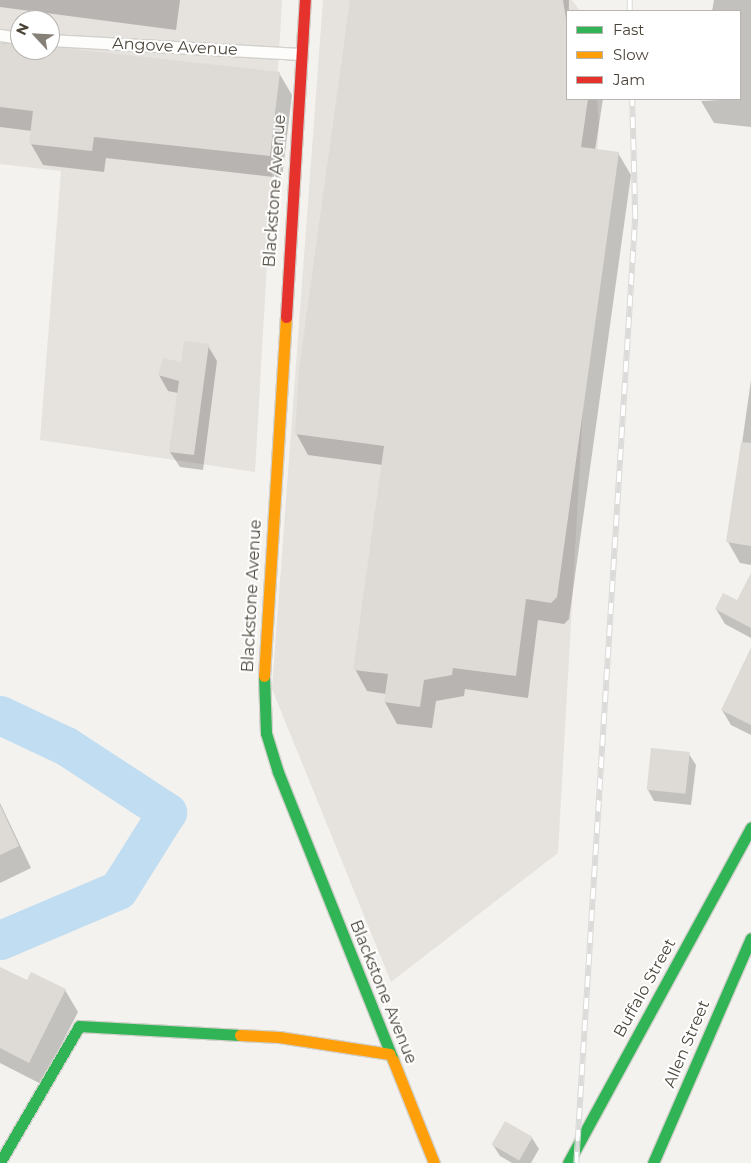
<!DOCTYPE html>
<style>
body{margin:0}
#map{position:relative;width:751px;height:1163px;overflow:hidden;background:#f4f2ee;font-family:Montserrat,sans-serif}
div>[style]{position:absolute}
.industrial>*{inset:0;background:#e6e2de}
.shadow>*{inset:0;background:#0003}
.river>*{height:39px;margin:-19.5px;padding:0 19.5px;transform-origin:19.5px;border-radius:19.5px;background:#c0ddf1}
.building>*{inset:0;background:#dedbd6;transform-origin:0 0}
.roads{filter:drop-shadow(1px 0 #d2d0cb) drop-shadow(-1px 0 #d2d0cb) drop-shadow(0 1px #d2d0cb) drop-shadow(0 -1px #d2d0cb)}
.lane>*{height:11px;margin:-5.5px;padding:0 5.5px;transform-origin:5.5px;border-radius:5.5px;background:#fdfdfc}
.fast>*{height:11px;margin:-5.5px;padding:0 5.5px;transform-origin:5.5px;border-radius:5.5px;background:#30b455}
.slow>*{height:11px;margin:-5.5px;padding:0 5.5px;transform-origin:5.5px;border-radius:5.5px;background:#ff9f0a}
.jam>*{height:11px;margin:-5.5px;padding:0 5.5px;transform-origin:5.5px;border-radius:5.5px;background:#e5322d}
.rail>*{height:5.5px;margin-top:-2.75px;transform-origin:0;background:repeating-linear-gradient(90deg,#fff 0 11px,#dbdbda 0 22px);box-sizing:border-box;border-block:1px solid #dbdbda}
span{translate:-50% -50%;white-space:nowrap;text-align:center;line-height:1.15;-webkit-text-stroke:4px #fff;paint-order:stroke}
.street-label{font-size:16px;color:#4b4439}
.legend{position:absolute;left:566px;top:10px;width:175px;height:90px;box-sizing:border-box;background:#fff;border:1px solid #b7b4b0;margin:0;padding:6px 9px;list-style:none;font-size:15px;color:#4b4439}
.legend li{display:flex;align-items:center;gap:10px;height:25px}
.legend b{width:25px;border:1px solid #b7b4b0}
.north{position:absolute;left:10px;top:10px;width:50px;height:50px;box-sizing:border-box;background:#fff;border:1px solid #b7b4b0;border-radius:50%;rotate:295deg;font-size:14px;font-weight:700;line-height:20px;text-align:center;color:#4b4439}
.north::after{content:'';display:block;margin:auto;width:18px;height:22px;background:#868178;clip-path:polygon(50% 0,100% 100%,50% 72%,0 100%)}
</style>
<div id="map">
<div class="industrial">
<i style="clip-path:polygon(evenodd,0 0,282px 0,255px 472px,40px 440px,61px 171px,0 164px,0 0,20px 20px,50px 20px,50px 50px,20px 50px,20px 20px)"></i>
<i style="clip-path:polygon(323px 0,572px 0,580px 11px,567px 11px,567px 99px,597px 99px,599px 125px,558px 853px,391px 982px,272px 689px)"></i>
</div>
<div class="shadow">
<i style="clip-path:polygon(0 0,180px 0,176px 30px,0 7px)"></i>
<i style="clip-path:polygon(351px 0,569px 0,567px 99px,603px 99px,595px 150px,618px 153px,631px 175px,569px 619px,564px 624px,538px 620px,528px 698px,465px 689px,464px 696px,436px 701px,432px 728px,397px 724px,385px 702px,386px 694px,367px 691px,355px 669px,383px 465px,308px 455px,296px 433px)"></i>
<i style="clip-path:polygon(714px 0,751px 0,751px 127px,714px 123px,701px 101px,740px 99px,740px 11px,712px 11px)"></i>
<i style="clip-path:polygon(0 43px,20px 45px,20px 50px,50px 48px,279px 73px,292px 95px,282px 178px,106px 158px,104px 172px,43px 165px,31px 144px,32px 131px,0 127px)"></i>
<i style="clip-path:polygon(208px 346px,217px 361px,203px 470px,180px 467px,170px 452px,178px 393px,168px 391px,159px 375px)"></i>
<i style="clip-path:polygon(751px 380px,751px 565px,740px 563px,728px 542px)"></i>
<i style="clip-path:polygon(751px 598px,751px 638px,725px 624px,716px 609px)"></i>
<i style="clip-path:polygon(751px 648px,751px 735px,731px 725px,722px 710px)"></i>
<i style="clip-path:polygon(689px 754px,696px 765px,691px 805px,654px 801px,648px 790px)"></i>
<i style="clip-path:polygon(0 803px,31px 868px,0 883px)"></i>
<i style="clip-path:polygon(0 968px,27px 982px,32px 974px,65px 990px,78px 1012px,41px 1084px,0 1063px)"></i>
<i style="clip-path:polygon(532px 1138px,539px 1149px,531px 1163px,512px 1163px,500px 1156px,493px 1145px)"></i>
</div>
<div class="river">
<i style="left:0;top:715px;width:73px;rotate:25.2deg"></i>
<i style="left:66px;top:746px;width:121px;rotate:33.2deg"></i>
<i style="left:167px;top:812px;width:92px;rotate:122.1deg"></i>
<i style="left:118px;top:890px;width:128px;rotate:157deg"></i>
</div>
<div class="building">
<i style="clip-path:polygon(350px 0,563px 0,567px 25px,567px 99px,588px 99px,581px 147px,619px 152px,557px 597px,551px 603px,526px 599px,516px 676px,453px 668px,452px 675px,424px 680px,420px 707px,384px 702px,388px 674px,353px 670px,384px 446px,295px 434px,299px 369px)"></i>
<i style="clip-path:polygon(0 43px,20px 45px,20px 50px,63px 48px,280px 72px,270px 156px,94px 137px,92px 151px,29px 144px,33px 111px,0 107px)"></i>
<i style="clip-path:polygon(184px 341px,209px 344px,194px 455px,169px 452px,179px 381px,158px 375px,163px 358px,181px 362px)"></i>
<i style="clip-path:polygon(741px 442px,751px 443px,751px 546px,726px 542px)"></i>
<i style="clip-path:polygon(751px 573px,751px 628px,715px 609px,723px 593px,737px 600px)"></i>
<i style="clip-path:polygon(751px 648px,751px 725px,721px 710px)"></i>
<i style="left:651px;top:748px;width:39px;height:42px;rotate:6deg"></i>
<i style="clip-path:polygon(0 805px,19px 846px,0 855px)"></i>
<i style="clip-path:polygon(0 967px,27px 980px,31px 972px,66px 989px,29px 1063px,0 1048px)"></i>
<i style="left:505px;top:1121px;width:32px;height:27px;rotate:30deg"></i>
</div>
<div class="roads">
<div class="lane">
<i style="left:0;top:35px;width:20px;rotate:9deg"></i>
<i style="left:50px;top:40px;width:251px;rotate:3.2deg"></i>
</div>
<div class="fast">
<i style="left:264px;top:676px;width:57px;rotate:88deg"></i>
<i style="left:266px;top:733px;width:41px;rotate:72.9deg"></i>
<i style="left:278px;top:772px;width:310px;rotate:68.2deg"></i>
<i style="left:0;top:1162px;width:157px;rotate:-59.8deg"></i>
<i style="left:79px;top:1026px;width:161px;rotate:3.2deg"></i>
<i style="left:568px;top:1163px;width:382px;rotate:-61.4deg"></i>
<i style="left:653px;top:1163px;width:245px;rotate:-66.5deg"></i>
</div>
<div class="slow">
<i style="left:264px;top:676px;width:360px;rotate:-86.5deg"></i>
<i style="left:240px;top:1035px;width:39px;rotate:3deg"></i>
<i style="left:279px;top:1037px;width:112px;rotate:8.7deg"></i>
<i style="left:393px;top:1060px;width:111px;rotate:68.3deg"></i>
</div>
<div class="jam">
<i style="left:286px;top:317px;width:318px;rotate:-86.6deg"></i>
</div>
</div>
<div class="rail">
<i style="left:630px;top:0;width:11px;rotate:90deg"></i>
<i style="left:576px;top:1163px;width:949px;rotate:-86.43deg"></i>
<i style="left:635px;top:216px;width:117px;rotate:-91.5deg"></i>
</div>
<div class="street-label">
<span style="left:175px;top:47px;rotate:3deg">Angove Avenue</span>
<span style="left:275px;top:191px;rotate:-86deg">Blackstone Avenue</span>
<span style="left:252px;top:596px;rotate:-87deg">Blackstone Avenue</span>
<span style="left:645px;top:988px;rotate:-61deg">Buffalo Street</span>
<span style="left:383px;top:992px;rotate:68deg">Blackstone Avenue</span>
<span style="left:687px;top:1044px;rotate:-67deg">Allen Street</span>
</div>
<ul class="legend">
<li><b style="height:6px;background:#30b455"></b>Fast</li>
<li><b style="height:6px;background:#ff9f0a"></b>Slow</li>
<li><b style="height:6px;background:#e5322d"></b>Jam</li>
</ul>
<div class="north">N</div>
</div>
